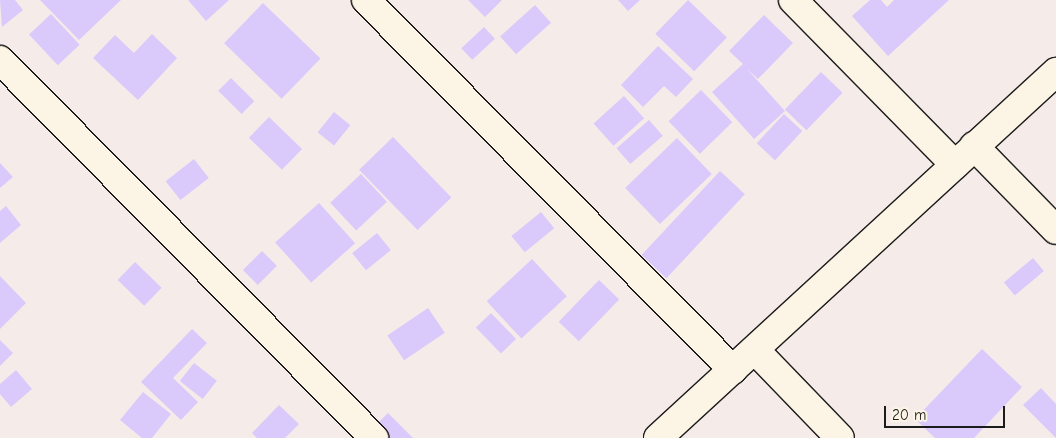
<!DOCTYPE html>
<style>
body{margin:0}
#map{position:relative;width:1056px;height:438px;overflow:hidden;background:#f5ece9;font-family:"Comic Neue",sans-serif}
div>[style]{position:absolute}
.building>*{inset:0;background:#dac9fb;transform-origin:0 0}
.roads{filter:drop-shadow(1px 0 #1c1c1c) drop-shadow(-1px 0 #1c1c1c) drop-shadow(0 1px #1c1c1c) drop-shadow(0 -1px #1c1c1c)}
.minor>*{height:28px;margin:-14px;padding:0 14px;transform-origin:14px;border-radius:14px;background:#fcf5e5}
span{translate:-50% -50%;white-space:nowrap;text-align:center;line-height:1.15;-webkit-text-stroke:5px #fcf5e5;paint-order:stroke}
.scale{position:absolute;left:884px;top:406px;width:121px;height:22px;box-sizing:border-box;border:2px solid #1c1c1c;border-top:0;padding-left:6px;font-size:15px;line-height:18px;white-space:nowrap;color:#1c1c1c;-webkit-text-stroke:4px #fcf5e5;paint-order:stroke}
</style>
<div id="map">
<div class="building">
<i style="clip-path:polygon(0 0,15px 0,23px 10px,2px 27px)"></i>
<i style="clip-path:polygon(40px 0,121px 0,79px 40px)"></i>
<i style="clip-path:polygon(188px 0,229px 0,206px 21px)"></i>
<i style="clip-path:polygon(468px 0,502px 0,485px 17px)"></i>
<i style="clip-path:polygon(618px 0,640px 0,628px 11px)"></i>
<i style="left:688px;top:0;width:54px;height:47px;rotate:44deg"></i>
<i style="clip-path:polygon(870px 0,881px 0,887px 7px,894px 0,949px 0,888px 56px,852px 16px)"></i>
<i style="left:263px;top:3px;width:80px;height:56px;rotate:44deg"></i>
<i style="left:535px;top:5px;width:24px;height:47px;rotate:48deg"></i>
<i style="left:51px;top:14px;width:42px;height:30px;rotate:47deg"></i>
<i style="clip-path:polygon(764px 15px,793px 43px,758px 79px,747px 69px,785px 111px,754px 139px,712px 92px,743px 64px,729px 51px)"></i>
<i style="left:484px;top:27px;width:16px;height:31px;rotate:47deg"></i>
<i style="clip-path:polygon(152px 34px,177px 58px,138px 100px,93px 58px,115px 35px,134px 53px)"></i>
<i style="clip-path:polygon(658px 46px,693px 79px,676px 97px,664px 86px,643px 107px,621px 85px)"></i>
<i style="left:821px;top:72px;width:30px;height:52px;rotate:44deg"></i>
<i style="left:231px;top:78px;width:33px;height:18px;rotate:45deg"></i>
<i style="left:701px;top:90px;width:45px;height:45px;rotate:46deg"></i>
<i style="left:624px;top:96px;width:30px;height:41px;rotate:48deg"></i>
<i style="left:334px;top:112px;width:21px;height:26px;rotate:39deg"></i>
<i style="left:784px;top:114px;width:25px;height:40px;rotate:43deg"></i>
<i style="left:269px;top:117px;width:46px;height:29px;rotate:44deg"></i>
<i style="left:649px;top:120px;width:21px;height:43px;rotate:49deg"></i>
<i style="left:393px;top:137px;width:84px;height:47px;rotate:46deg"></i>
<i style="left:677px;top:138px;width:50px;height:72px;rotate:46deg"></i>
<i style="left:194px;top:159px;width:24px;height:36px;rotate:52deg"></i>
<i style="clip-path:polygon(0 163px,13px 177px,0 188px)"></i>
<i style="left:720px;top:171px;width:34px;height:115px;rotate:43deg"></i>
<i style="left:361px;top:174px;width:38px;height:42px;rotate:47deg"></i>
<i style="left:319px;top:203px;width:54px;height:59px;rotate:48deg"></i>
<i style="clip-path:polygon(6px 206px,21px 225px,0 243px,0 211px)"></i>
<i style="left:541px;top:212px;width:21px;height:38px;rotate:51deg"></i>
<i style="left:377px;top:233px;width:22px;height:32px;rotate:51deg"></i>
<i style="left:262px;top:251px;width:21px;height:27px;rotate:45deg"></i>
<i style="left:1033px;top:258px;width:17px;height:38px;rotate:50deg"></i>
<i style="left:532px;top:259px;width:51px;height:62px;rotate:47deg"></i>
<i style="left:135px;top:262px;width:37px;height:25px;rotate:44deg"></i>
<i style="clip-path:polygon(0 276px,26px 303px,0 329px)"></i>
<i style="left:599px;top:280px;width:28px;height:58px;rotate:44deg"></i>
<i style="left:428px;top:308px;width:30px;height:49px;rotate:56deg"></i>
<i style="left:491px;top:313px;width:36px;height:21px;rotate:46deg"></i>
<i style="clip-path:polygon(192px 329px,207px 343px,173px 378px,198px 402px,181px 420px,141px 382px)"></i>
<i style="clip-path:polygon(0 340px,13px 353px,0 366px)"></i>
<i style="clip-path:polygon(982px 349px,1022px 387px,974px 438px,935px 438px,915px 419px)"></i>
<i style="left:194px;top:363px;width:29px;height:23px;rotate:38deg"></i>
<i style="clip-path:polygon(16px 370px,32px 389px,11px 407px,0 394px,0 384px)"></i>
<i style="clip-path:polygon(1041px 388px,1056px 404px,1056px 438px,1023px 405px)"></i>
<i style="clip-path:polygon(143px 392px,171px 414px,152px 438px,142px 438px,120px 420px)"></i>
<i style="clip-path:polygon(279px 405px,299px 424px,285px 438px,257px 438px,252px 433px)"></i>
<i style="clip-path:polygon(388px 413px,413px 438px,363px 438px)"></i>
</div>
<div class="roads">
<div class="minor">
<i style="left:366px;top:0;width:521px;rotate:45.23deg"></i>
<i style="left:793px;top:0;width:231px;rotate:45.5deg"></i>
<i style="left:0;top:60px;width:532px;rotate:45.3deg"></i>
<i style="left:974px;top:146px;width:117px;rotate:45.7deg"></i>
<i style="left:755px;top:350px;width:122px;rotate:46deg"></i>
<i style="left:658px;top:438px;width:541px;rotate:-42.6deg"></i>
</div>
</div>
<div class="scale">20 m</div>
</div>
